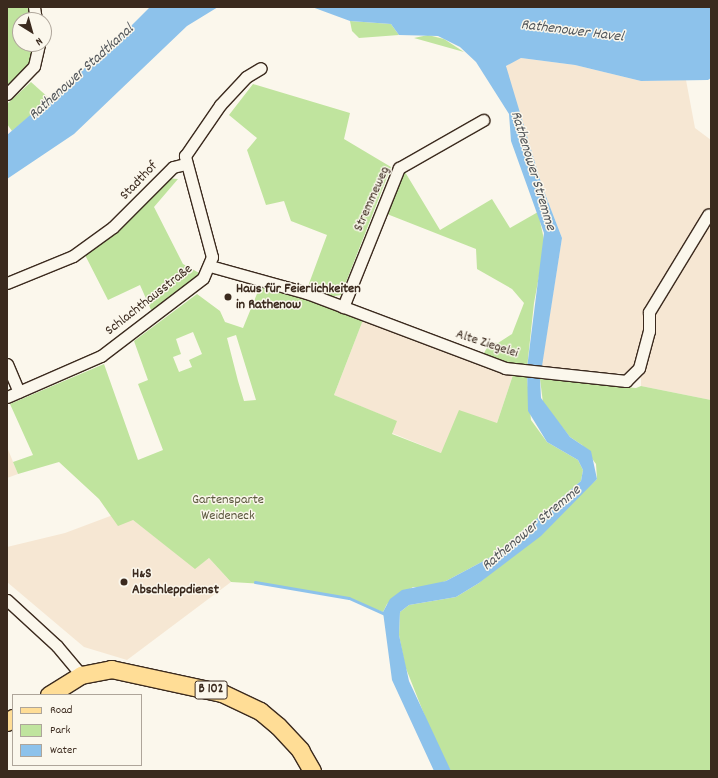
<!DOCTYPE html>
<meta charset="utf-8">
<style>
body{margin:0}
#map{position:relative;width:718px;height:778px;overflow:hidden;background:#fbf7ec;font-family:Dekko,sans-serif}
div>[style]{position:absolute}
.built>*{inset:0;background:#f6e7d3}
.green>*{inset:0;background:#c0e49e}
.water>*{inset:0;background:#8dc2eb}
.stream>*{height:3px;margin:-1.5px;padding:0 1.5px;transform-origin:1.5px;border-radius:1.5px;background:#8dc2eb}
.roads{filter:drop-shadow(1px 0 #3b2a1e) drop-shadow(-1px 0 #3b2a1e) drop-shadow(0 1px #3b2a1e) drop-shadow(0 -1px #3b2a1e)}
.street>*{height:11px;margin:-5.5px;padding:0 5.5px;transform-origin:5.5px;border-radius:5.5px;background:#fbf7ec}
.primary>*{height:17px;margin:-8.5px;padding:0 8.5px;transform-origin:8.5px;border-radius:8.5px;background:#ffdd96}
.dots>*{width:11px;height:11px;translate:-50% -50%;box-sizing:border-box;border:2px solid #fbf7ec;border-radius:50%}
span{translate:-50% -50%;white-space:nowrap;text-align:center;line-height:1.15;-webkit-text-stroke:3px #fbf7ec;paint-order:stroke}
.shield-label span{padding:1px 3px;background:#fbf7ec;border:1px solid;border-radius:3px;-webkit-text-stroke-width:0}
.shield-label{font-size:13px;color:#3b2a1e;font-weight:700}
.street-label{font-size:14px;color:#3b2a1e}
.poi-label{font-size:14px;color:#3b2a1e;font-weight:700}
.left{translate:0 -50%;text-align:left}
.park-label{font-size:14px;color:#5c583e}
.water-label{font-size:15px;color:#54585c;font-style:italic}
.frame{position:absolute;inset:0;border:8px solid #3b2a1e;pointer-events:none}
.legend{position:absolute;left:12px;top:694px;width:130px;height:72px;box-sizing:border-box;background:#fbf7ec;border:1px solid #aea59a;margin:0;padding:5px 7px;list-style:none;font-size:12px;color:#3b2a1e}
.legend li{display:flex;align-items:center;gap:8px;height:20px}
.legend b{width:20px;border:1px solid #aea59a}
.north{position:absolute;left:12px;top:12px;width:40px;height:40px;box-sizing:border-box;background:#fbf7ec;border:1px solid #aea59a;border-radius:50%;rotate:143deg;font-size:11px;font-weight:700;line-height:16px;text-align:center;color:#3b2a1e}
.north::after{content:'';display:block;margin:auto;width:14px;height:18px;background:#3b2a1e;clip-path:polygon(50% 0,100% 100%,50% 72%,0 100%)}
</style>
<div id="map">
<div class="built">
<i style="clip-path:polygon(521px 58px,575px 65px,641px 81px,686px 80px,695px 128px,711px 140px,711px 400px,641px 386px,641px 378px,628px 374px,541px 369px,562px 238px,542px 186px,505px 69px,508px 64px)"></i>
<i style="clip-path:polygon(363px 320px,513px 375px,497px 423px,441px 453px,392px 433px,396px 421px,334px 395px)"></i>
<i style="clip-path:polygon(7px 447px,18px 474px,7px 478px)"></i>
<i style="clip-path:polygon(113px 515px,133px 520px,195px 568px,209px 558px,231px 582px,127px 660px,84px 647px,7px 582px,7px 547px,65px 533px)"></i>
</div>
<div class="green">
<i style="clip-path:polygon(7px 7px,28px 7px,30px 20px,20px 20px,20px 44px,34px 44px,32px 62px,7px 89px)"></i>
<i style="clip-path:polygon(350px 21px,391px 24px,399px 35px,359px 38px,352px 31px)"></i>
<i style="clip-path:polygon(428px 35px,444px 39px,464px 52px,414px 38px)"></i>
<i style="clip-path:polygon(31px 82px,50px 99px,12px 131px,7px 124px,7px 104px)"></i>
<i style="clip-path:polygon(253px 84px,350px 113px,344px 139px,391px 167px,341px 295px,328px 297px,307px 289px,327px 235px,291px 221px,284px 201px,266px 205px,247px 150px,257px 138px,229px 115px)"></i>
<i style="clip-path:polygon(405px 172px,440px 230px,492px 199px,510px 228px,538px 212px,545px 244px,534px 303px,527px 368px,483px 355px,490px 342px,498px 343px,512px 334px,524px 303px,512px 289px,477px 269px,476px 249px,387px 214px)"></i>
<i style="clip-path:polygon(166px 178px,178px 179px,154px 207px,183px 264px,201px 274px,152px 312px,140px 285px,108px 300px,85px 255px,117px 231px)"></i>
<i style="clip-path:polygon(evenodd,261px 284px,363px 320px,334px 395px,397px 421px,392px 434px,441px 453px,459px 410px,497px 423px,513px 375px,527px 377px,531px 420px,547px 442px,578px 460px,583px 470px,581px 481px,493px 556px,446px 581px,424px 588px,413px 587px,387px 604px,383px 612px,349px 599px,263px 584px,231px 582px,209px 558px,195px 569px,133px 520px,118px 526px,99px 499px,59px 462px,18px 474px,13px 462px,33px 455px,10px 404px,104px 364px,138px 460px,163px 450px,138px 384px,148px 380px,134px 341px,197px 294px,220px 311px,225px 322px,243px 328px,261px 284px,193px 332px,202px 354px,189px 360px,192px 367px,179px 372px,173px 357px,181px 354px,176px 339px,193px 332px,261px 284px,236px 335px,256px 400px,244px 401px,238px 381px,227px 338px,236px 335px)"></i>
<i style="clip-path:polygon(540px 379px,636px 388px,641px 386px,711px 400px,711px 771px,451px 771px,439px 752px,405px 666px,399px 635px,400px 612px,409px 605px,456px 597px,479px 583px,597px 479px,596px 464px,582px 445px,570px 437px,543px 403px)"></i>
</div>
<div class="water">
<i style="clip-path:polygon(150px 7px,218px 7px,187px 26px,74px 134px,7px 179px,7px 135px,115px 42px)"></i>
<i style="clip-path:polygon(312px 7px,711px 7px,711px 78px,708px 80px,641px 81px,575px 65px,521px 58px,506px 66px,542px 186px,562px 238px,540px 379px,541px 398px,570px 437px,591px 451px,597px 479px,541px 536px,479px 583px,456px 597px,409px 605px,400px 612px,399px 635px,409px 681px,451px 771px,434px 771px,392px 680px,383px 612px,390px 599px,402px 590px,446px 581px,493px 556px,581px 481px,583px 470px,578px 460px,547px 442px,528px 411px,527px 368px,544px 233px,511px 141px,509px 114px,476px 62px,460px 47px,438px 36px,399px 35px,391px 24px,350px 21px)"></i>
</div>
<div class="stream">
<i style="left:255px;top:582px;width:95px;rotate:9.7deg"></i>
<i style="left:349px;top:598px;width:42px;rotate:24.1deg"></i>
</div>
<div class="roads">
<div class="street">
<i style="left:34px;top:7px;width:13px;rotate:81deg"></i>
<i style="left:7px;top:94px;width:39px;rotate:-46deg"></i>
<i style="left:34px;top:66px;width:23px;rotate:-77deg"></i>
<i style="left:210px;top:266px;width:101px;rotate:15.6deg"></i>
<i style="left:307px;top:293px;width:212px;rotate:20.7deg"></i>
<i style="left:505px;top:368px;width:122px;rotate:6.1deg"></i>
<i style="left:626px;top:381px;width:18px;rotate:-45deg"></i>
<i style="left:639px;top:368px;width:38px;rotate:-75deg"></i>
<i style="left:649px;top:331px;width:19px;rotate:-90deg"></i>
<i style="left:649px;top:312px;width:114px;rotate:-58.7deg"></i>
<i style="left:7px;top:283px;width:71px;rotate:-22.2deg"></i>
<i style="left:73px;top:256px;width:49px;rotate:-35.9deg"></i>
<i style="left:113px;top:227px;width:85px;rotate:-45deg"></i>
<i style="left:173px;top:167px;width:12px;rotate:-14deg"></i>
<i style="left:343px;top:307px;width:150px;rotate:-68.1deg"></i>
<i style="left:399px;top:168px;width:97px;rotate:-29.7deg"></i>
<i style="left:7px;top:364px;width:30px;rotate:67deg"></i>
<i style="left:7px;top:397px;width:103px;rotate:-23.6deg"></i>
<i style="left:101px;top:356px;width:128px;rotate:-37.4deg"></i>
<i style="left:203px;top:278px;width:23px;rotate:-67deg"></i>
<i style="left:212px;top:257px;width:105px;rotate:-105deg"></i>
<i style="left:185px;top:156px;width:62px;rotate:-55.5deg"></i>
<i style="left:220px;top:105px;width:38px;rotate:-47deg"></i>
<i style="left:246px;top:77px;width:17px;rotate:-31deg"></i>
<i style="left:7px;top:600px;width:68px;rotate:42.6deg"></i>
<i style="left:57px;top:646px;width:38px;rotate:50deg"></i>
</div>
<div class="primary">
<i style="left:49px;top:695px;width:38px;rotate:-32deg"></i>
<i style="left:81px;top:675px;width:31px;rotate:-11deg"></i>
<i style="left:111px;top:669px;width:114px;rotate:12.2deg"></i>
<i style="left:222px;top:693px;width:42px;rotate:25.3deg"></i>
<i style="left:260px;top:711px;width:23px;rotate:40deg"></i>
<i style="left:278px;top:726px;width:33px;rotate:47deg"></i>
<i style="left:300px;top:750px;width:24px;rotate:60deg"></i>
<i style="left:7px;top:722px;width:7px;rotate:-34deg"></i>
</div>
</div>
<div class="dots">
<i style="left:228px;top:297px;background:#3b2a1e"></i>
<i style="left:124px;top:582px;background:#3b2a1e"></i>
</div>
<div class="shield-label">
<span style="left:211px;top:690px">B 102</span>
</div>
<div class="street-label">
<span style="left:139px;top:181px;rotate:-46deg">Stadthof</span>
<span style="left:372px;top:199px;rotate:-66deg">Stremmeweg</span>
<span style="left:149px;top:300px;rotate:-38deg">Schlachthausstraße</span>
<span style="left:487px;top:344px;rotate:18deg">Alte Ziegelei</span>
</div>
<div class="poi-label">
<span class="left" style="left:236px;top:297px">Haus für Feierlichkeiten<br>in Rathenow</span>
<span class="left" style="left:132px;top:582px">H&amp;S<br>Abschleppdienst</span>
</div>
<div class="park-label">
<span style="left:228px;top:508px">Gartensparte<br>Weideneck</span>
</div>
<div class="water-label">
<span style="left:572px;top:32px;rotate:7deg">Rathenower Havel</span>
<span style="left:82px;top:73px;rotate:-42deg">Rathenower Stadtkanal</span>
<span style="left:532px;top:171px;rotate:73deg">Rathenower Stremme</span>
<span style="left:532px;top:529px;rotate:-40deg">Rathenower Stremme</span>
</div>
<div class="frame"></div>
<ul class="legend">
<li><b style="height:5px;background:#ffdd96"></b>Road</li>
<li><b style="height:11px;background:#c0e49e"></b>Park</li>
<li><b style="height:11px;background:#8dc2eb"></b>Water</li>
</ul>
<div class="north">N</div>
</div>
